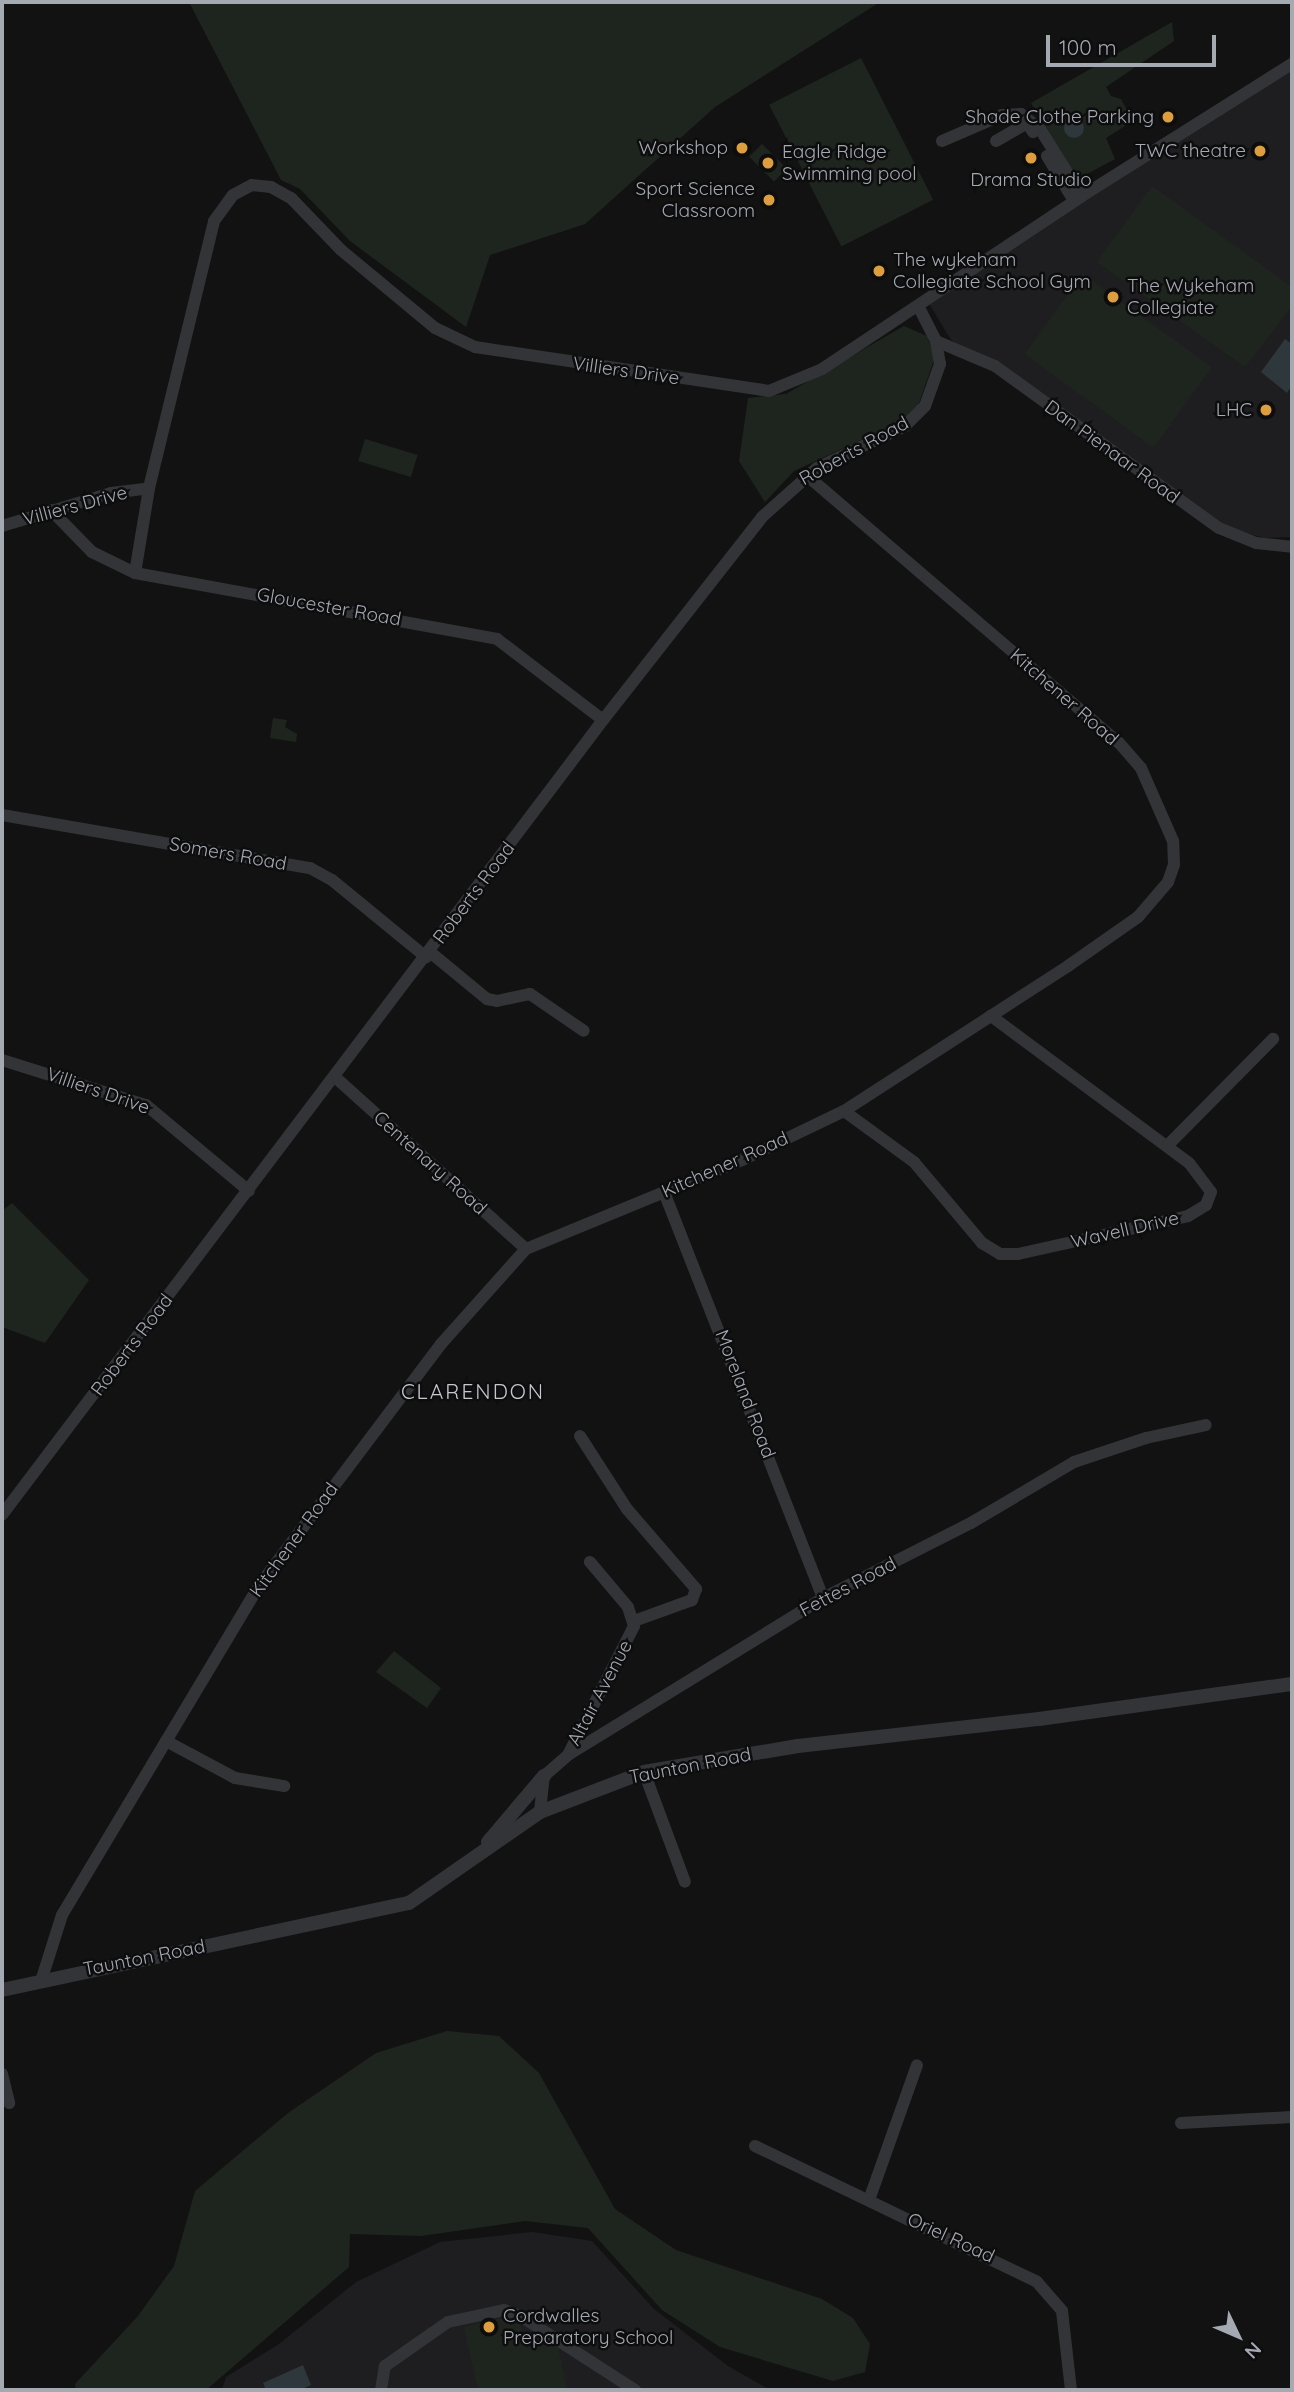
<!DOCTYPE html>
<style>
body{margin:0}
#map{position:relative;width:1294px;height:2392px;overflow:hidden;background:#121213;font-family:Quicksand,sans-serif}
div>[style]{position:absolute}
.built>*{inset:0;background:#1e1e20}
.green>*{inset:0;background:#1e251f;transform-origin:0 0}
.water>*{inset:0;background:#2e373c}
.round{border-radius:50%}
.minor>*{height:12px;margin:-6px;padding:0 6px;transform-origin:6px;border-radius:6px;background:#333437}
.tertiary>*{height:14px;margin:-7px;padding:0 7px;transform-origin:7px;border-radius:7px;background:#333437}
.dots>*{width:19px;height:19px;translate:-50% -50%;box-sizing:border-box;border:4px solid #0d0d0e;border-radius:50%}
span{translate:-50% -50%;white-space:nowrap;text-align:center;line-height:1.15;-webkit-text-stroke:5px #0d0d0e;paint-order:stroke}
.poi-label{font-size:19px;color:#a4a9b2}
.right{translate:-100% -50%;text-align:right}
.left{translate:0 -50%;text-align:left}
.street-label{font-size:19px;color:#a4a9b2}
.neighbourhood-label{font-size:21px;color:#c5c8ce;letter-spacing:2px}
.frame{position:absolute;inset:0;border:4px solid #a4a9b2;pointer-events:none}
.north{position:absolute;left:1203px;top:2301px;width:70px;height:70px;-webkit-text-stroke:5px #0d0d0e;paint-order:stroke;rotate:134deg;font-size:19px;font-weight:700;line-height:28px;text-align:center;color:#a4a9b2}
.north::after{content:'';display:block;margin:auto;width:24px;height:32px;background:#a4a9b2;clip-path:polygon(50% 0,100% 100%,50% 72%,0 100%)}
.scale{position:absolute;left:1046px;top:35px;width:170px;height:32px;box-sizing:border-box;border:4px solid #a4a9b2;border-top:0;padding-left:9px;font-size:21px;line-height:24px;white-space:nowrap;color:#a4a9b2;-webkit-text-stroke:5px #0d0d0e;paint-order:stroke}
</style>
<div id="map">
<div class="built">
<i style="clip-path:polygon(1292px 64px,1292px 537px,1264px 538px,1223px 526px,951px 340px,928px 302px)"></i>
<i style="clip-path:polygon(532px 2232px,592px 2241px,654px 2309px,728px 2366px,770px 2390px,222px 2390px,226px 2377px,279px 2344px,356px 2282px,440px 2242px)"></i>
</div>
<div class="green">
<i style="clip-path:polygon(189px 2px,880px 2px,715px 107px,585px 224px,490px 255px,466px 327px,350px 241px,300px 189px,281px 180px)"></i>
<i style="clip-path:polygon(1172px 22px,1174px 41px,1106px 87px,1111px 96px,1121px 99px,1133px 121px,1106px 138px,1115px 159px,1076px 180px,1031px 103px)"></i>
<i style="left:861px;top:58px;width:159px;height:103px;rotate:63deg"></i>
<i style="left:762px;top:144px;width:35px;height:18px;rotate:45deg"></i>
<i style="clip-path:polygon(1152px 186px,1292px 287px,1292px 306px,1245px 367px,1097px 262px)"></i>
<i style="left:1083px;top:274px;width:159px;height:99px;rotate:36deg"></i>
<i style="clip-path:polygon(904px 326px,927px 336px,935px 357px,918px 406px,909px 418px,794px 471px,765px 502px,739px 461px,748px 398px,786px 394px)"></i>
<i style="left:365px;top:439px;width:55px;height:23px;rotate:17deg"></i>
<i style="clip-path:polygon(273px 718px,287px 720px,285px 727px,297px 734px,296px 742px,270px 738px)"></i>
<i style="clip-path:polygon(12px 1203px,89px 1280px,45px 1343px,2px 1327px,2px 1211px)"></i>
<i style="clip-path:polygon(394px 1651px,441px 1688px,427px 1708px,376px 1672px)"></i>
<i style="clip-path:polygon(447px 2031px,499px 2036px,539px 2073px,615px 2209px,676px 2250px,822px 2299px,853px 2318px,870px 2344px,865px 2372px,833px 2381px,720px 2347px,662px 2310px,588px 2228px,525px 2221px,421px 2236px,350px 2234px,349px 2267px,206px 2390px,76px 2390px,75px 2384px,138px 2316px,174px 2266px,195px 2191px,288px 2113px,376px 2053px)"></i>
<i style="clip-path:polygon(518px 2314px,526px 2348px,557px 2342px,567px 2390px,478px 2390px,464px 2327px)"></i>
</div>
<div class="water">
<i class="round" style="left:1064px;top:118px;width:20px;height:20px"></i>
<i style="clip-path:polygon(1285px 339px,1292px 344px,1292px 385px,1287px 393px,1261px 372px)"></i>
<i style="clip-path:polygon(303px 2365px,311px 2385px,300px 2390px,266px 2390px,263px 2383px)"></i>
</div>
<div class="minor">
<i style="left:942px;top:141px;width:65px;rotate:-23.4deg"></i>
<i style="left:1002px;top:115px;width:19px;rotate:-3deg"></i>
<i style="left:1021px;top:114px;width:24px;rotate:38deg"></i>
<i style="left:1040px;top:129px;width:79px;rotate:57.9deg"></i>
<i style="left:996px;top:141px;width:36px;rotate:-30deg"></i>
<i style="left:1027px;top:123px;width:11px;rotate:56deg"></i>
<i style="left:1047px;top:156px;width:52px;rotate:59deg"></i>
<i style="left:936px;top:341px;width:64px;rotate:23deg"></i>
<i style="left:995px;top:366px;width:276px;rotate:35.9deg"></i>
<i style="left:1219px;top:528px;width:40px;rotate:22deg"></i>
<i style="left:1256px;top:543px;width:36px;rotate:6deg"></i>
<i style="left:51px;top:510px;width:59px;rotate:45.7deg"></i>
<i style="left:92px;top:552px;width:48px;rotate:26deg"></i>
<i style="left:135px;top:573px;width:368px;rotate:10.3deg"></i>
<i style="left:497px;top:639px;width:133px;rotate:37.4deg"></i>
<i style="left:2px;top:526px;width:114px;rotate:-16.8deg"></i>
<i style="left:111px;top:493px;width:38px;rotate:-7deg"></i>
<i style="left:135px;top:573px;width:86px;rotate:-80.6deg"></i>
<i style="left:149px;top:488px;width:275px;rotate:-76.3deg"></i>
<i style="left:214px;top:221px;width:32px;rotate:-54deg"></i>
<i style="left:233px;top:195px;width:21px;rotate:-28deg"></i>
<i style="left:252px;top:185px;width:19px;rotate:6deg"></i>
<i style="left:271px;top:187px;width:23px;rotate:29deg"></i>
<i style="left:291px;top:198px;width:72px;rotate:46.1deg"></i>
<i style="left:341px;top:250px;width:122px;rotate:39.7deg"></i>
<i style="left:435px;top:328px;width:44px;rotate:25.4deg"></i>
<i style="left:475px;top:347px;width:297px;rotate:8.5deg"></i>
<i style="left:769px;top:391px;width:57px;rotate:-22.5deg"></i>
<i style="left:822px;top:369px;width:312px;rotate:-33.6deg"></i>
<i style="left:1082px;top:196px;width:248px;rotate:-32.2deg"></i>
<i style="left:2px;top:815px;width:313px;rotate:9.8deg"></i>
<i style="left:310px;top:868px;width:25px;rotate:29deg"></i>
<i style="left:332px;top:880px;width:122px;rotate:39.3deg"></i>
<i style="left:430px;top:952px;width:74px;rotate:39.5deg"></i>
<i style="left:487px;top:999px;width:10px;rotate:11deg"></i>
<i style="left:497px;top:1001px;width:34px;rotate:-12deg"></i>
<i style="left:530px;top:994px;width:65px;rotate:34.4deg"></i>
<i style="left:2px;top:1060px;width:151px;rotate:17.4deg"></i>
<i style="left:146px;top:1105px;width:134px;rotate:39.9deg"></i>
<i style="left:335px;top:1077px;width:257px;rotate:42deg"></i>
<i style="left:844px;top:1111px;width:87px;rotate:36.1deg"></i>
<i style="left:914px;top:1162px;width:106px;rotate:50deg"></i>
<i style="left:982px;top:1243px;width:21px;rotate:31deg"></i>
<i style="left:1000px;top:1254px;width:18px"></i>
<i style="left:1018px;top:1254px;width:174px;rotate:-12.6deg"></i>
<i style="left:1188px;top:1216px;width:21px;rotate:-31deg"></i>
<i style="left:1206px;top:1205px;width:14px;rotate:-69deg"></i>
<i style="left:1211px;top:1192px;width:36px;rotate:-127deg"></i>
<i style="left:1189px;top:1163px;width:247px;rotate:-143.4deg"></i>
<i style="left:1167px;top:1146px;width:151px;rotate:-45.3deg"></i>
<i style="left:664px;top:1192px;width:436px;rotate:68.6deg"></i>
<i style="left:580px;top:1436px;width:87px;rotate:57.2deg"></i>
<i style="left:627px;top:1509px;width:106px;rotate:49.2deg"></i>
<i style="left:696px;top:1589px;width:12px;rotate:110deg"></i>
<i style="left:692px;top:1600px;width:62px;rotate:160.1deg"></i>
<i style="left:2px;top:1515px;width:997px;rotate:-52.91deg"></i>
<i style="left:603px;top:720px;width:258px;rotate:-51.9deg"></i>
<i style="left:762px;top:517px;width:74px;rotate:-41.7deg"></i>
<i style="left:817px;top:468px;width:98px;rotate:-25.5deg"></i>
<i style="left:905px;top:426px;width:28px;rotate:-45deg"></i>
<i style="left:925px;top:406px;width:45px;rotate:-70.3deg"></i>
<i style="left:940px;top:364px;width:23px;rotate:-100deg"></i>
<i style="left:936px;top:341px;width:39px;rotate:-117deg"></i>
<i style="left:166px;top:1741px;width:78px;rotate:28.2deg"></i>
<i style="left:235px;top:1778px;width:50px;rotate:9.3deg"></i>
<i style="left:568px;top:1755px;width:145px;rotate:-62.9deg"></i>
<i style="left:634px;top:1626px;width:20px;rotate:-108deg"></i>
<i style="left:628px;top:1607px;width:59px;rotate:-130.2deg"></i>
<i style="left:644px;top:1772px;width:117px;rotate:69.6deg"></i>
<i style="left:540px;top:1812px;width:36px;rotate:-84deg"></i>
<i style="left:544px;top:1776px;width:32px;rotate:-41deg"></i>
<i style="left:568px;top:1755px;width:299px;rotate:-31.6deg"></i>
<i style="left:823px;top:1598px;width:166px;rotate:-26.9deg"></i>
<i style="left:971px;top:1523px;width:120px;rotate:-30.6deg"></i>
<i style="left:1074px;top:1462px;width:76px;rotate:-18.4deg"></i>
<i style="left:1146px;top:1438px;width:61px;rotate:-12.2deg"></i>
<i style="left:42px;top:1978px;width:66px;rotate:-72.4deg"></i>
<i style="left:62px;top:1915px;width:387px;rotate:-59.1deg"></i>
<i style="left:261px;top:1583px;width:299px;rotate:-53deg"></i>
<i style="left:441px;top:1344px;width:127px;rotate:-48.2deg"></i>
<i style="left:526px;top:1249px;width:234px;rotate:-22.4deg"></i>
<i style="left:742px;top:1160px;width:113px;rotate:-25.7deg"></i>
<i style="left:844px;top:1111px;width:267px;rotate:-32.9deg"></i>
<i style="left:1068px;top:966px;width:85px;rotate:-35deg"></i>
<i style="left:1138px;top:917px;width:46px;rotate:-49.4deg"></i>
<i style="left:1168px;top:882px;width:18px;rotate:-71deg"></i>
<i style="left:1174px;top:865px;width:24px;rotate:-92deg"></i>
<i style="left:1173px;top:841px;width:80px;rotate:-113.7deg"></i>
<i style="left:1141px;top:768px;width:33px;rotate:-131deg"></i>
<i style="left:1119px;top:743px;width:412px;rotate:-139.4deg"></i>
<i style="left:2px;top:2074px;width:30px;rotate:76deg"></i>
<i style="left:1181px;top:2123px;width:111px;rotate:-3.1deg"></i>
<i style="left:755px;top:2146px;width:313px;rotate:25.7deg"></i>
<i style="left:1037px;top:2282px;width:38px;rotate:49deg"></i>
<i style="left:1062px;top:2311px;width:80px;rotate:83.5deg"></i>
<i style="left:869px;top:2200px;width:143px;rotate:-70.4deg"></i>
<i style="left:381px;top:2390px;width:24px;rotate:-81deg"></i>
<i style="left:385px;top:2366px;width:77px;rotate:-34.9deg"></i>
<i style="left:448px;top:2322px;width:57px;rotate:-12.1deg"></i>
<i style="left:504px;top:2310px;width:19px;rotate:21deg"></i>
<i style="left:522px;top:2317px;width:135px;rotate:32.9deg"></i>
</div>
<div class="tertiary">
<i style="left:488px;top:1842px;width:87px;rotate:-49.7deg"></i>
<i style="left:2px;top:1990px;width:416px;rotate:-12.1deg"></i>
<i style="left:409px;top:1903px;width:160px;rotate:-34.8deg"></i>
<i style="left:540px;top:1812px;width:111px;rotate:-21deg"></i>
<i style="left:644px;top:1772px;width:156px;rotate:-9.6deg"></i>
<i style="left:798px;top:1746px;width:243px;rotate:-6.4deg"></i>
<i style="left:1039px;top:1719px;width:255px;rotate:-7.9deg"></i>
</div>
<div class="dots">
<i style="left:1168px;top:117px;background:#dd9e3f"></i>
<i style="left:742px;top:148px;background:#dd9e3f"></i>
<i style="left:1260px;top:151px;background:#dd9e3f"></i>
<i style="left:1031px;top:158px;background:#dd9e3f"></i>
<i style="left:768px;top:163px;background:#dd9e3f"></i>
<i style="left:769px;top:200px;background:#dd9e3f"></i>
<i style="left:879px;top:271px;background:#dd9e3f"></i>
<i style="left:1113px;top:297px;background:#dd9e3f"></i>
<i style="left:1266px;top:410px;background:#dd9e3f"></i>
<i style="left:489px;top:2327px;background:#dd9e3f"></i>
</div>
<div class="poi-label">
<span class="right" style="left:1154px;top:117px">Shade Clothe Parking</span>
<span class="right" style="left:728px;top:148px">Workshop</span>
<span class="right" style="left:1246px;top:151px">TWC theatre</span>
<span class="left" style="left:782px;top:163px">Eagle Ridge<br>Swimming pool</span>
<span style="left:1031px;top:180px">Drama Studio</span>
<span class="right" style="left:755px;top:200px">Sport Science<br>Classroom</span>
<span class="left" style="left:893px;top:271px">The wykeham<br>Collegiate School Gym</span>
<span class="left" style="left:1127px;top:297px">The Wykeham<br>Collegiate</span>
<span class="right" style="left:1252px;top:410px">LHC</span>
<span class="left" style="left:503px;top:2327px">Cordwalles<br>Preparatory School</span>
</div>
<div class="street-label">
<span style="left:626px;top:371px;rotate:8deg">Villiers Drive</span>
<span style="left:854px;top:451px;rotate:-29deg">Roberts Road</span>
<span style="left:1112px;top:452px;rotate:36deg">Dan Pienaar Road</span>
<span style="left:75px;top:506px;rotate:-15deg">Villiers Drive</span>
<span style="left:329px;top:607px;rotate:10deg">Gloucester Road</span>
<span style="left:1064px;top:697px;rotate:41deg">Kitchener Road</span>
<span style="left:228px;top:854px;rotate:10deg">Somers Road</span>
<span style="left:474px;top:893px;rotate:-53deg">Roberts Road</span>
<span style="left:98px;top:1091px;rotate:19deg">Villiers Drive</span>
<span style="left:430px;top:1163px;rotate:42deg">Centenary Road</span>
<span style="left:725px;top:1165px;rotate:-24deg">Kitchener Road</span>
<span style="left:1125px;top:1230px;rotate:-13deg">Wavell Drive</span>
<span style="left:132px;top:1345px;rotate:-53deg">Roberts Road</span>
<span style="left:745px;top:1394px;rotate:69deg">Moreland Road</span>
<span style="left:294px;top:1540px;rotate:-54deg">Kitchener Road</span>
<span style="left:848px;top:1587px;rotate:-28deg">Fettes Road</span>
<span style="left:600px;top:1693px;rotate:-62deg">Altair Avenue</span>
<span style="left:690px;top:1766px;rotate:-11deg">Taunton Road</span>
<span style="left:144px;top:1958px;rotate:-11deg">Taunton Road</span>
<span style="left:951px;top:2238px;rotate:25deg">Oriel Road</span>
</div>
<div class="neighbourhood-label">
<span style="left:473px;top:1391px">CLARENDON</span>
</div>
<div class="frame"></div>
<div class="north">N</div>
<div class="scale">100 m</div>
</div>
